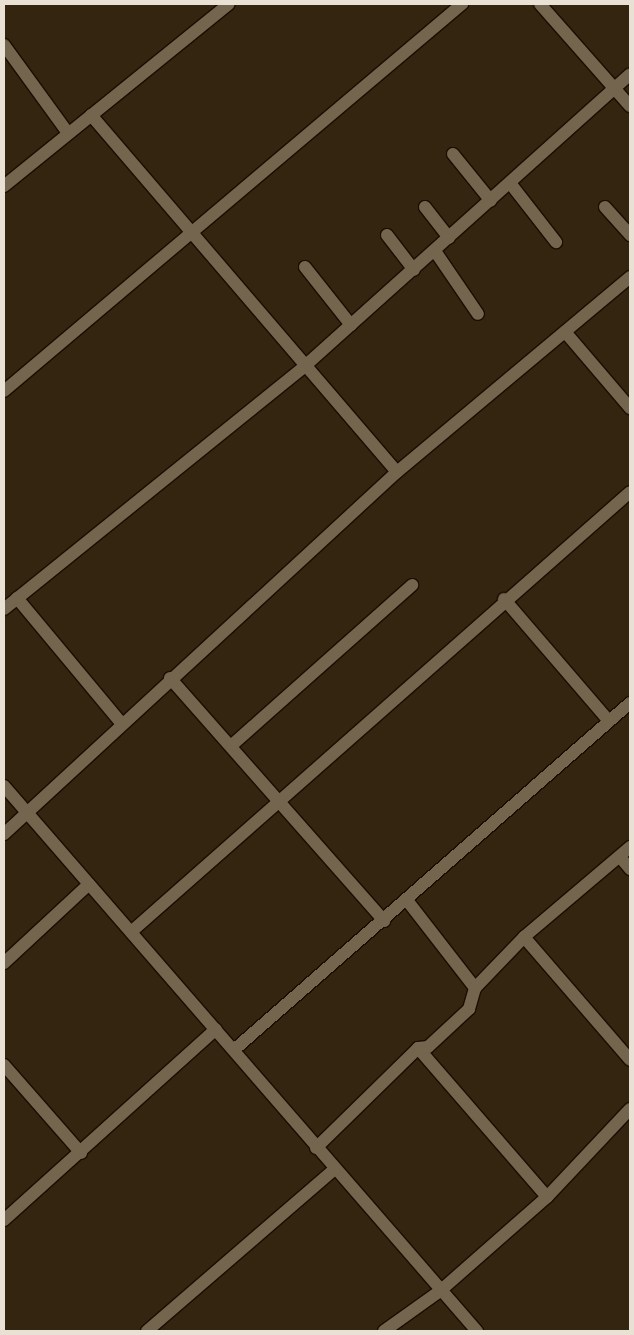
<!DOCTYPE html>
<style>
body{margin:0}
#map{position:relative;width:634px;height:1335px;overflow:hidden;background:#332510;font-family:Cabin,sans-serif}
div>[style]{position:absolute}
.roads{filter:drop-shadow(1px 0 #1a0e00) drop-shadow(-1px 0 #1a0e00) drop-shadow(0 1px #1a0e00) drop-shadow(0 -1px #1a0e00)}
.minor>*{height:12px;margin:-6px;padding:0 6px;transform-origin:6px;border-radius:6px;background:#74654e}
span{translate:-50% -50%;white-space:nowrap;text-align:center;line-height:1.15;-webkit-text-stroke:4.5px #151007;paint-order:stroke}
.frame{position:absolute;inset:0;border:5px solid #eae1d5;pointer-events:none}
</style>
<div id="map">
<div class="roads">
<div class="minor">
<i style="left:540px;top:4px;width:136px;rotate:48.6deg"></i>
<i style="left:4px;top:45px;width:109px;rotate:54deg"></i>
<i style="left:91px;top:115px;width:470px;rotate:49.4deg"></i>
<i style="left:453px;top:154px;width:60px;rotate:51deg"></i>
<i style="left:510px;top:183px;width:75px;rotate:52.1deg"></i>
<i style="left:4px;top:186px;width:289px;rotate:-39deg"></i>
<i style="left:425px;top:207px;width:39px;rotate:52deg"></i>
<i style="left:605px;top:207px;width:38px;rotate:48deg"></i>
<i style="left:387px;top:235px;width:44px;rotate:52.4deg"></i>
<i style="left:435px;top:251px;width:76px;rotate:55.7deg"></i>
<i style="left:305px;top:267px;width:74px;rotate:51.6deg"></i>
<i style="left:566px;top:333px;width:99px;rotate:49.5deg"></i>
<i style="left:4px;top:391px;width:600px;rotate:-40.2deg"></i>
<i style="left:17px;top:598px;width:164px;rotate:50.2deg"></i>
<i style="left:504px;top:599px;width:161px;rotate:49.3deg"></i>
<i style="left:4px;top:609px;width:388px;rotate:-38.9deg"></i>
<i style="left:306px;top:365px;width:435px;rotate:-41.9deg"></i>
<i style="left:170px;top:678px;width:324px;rotate:48.6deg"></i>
<i style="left:232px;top:745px;width:241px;rotate:-41.6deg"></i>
<i style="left:4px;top:786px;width:722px;rotate:49.05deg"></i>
<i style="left:4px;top:834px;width:534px;rotate:-42.65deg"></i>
<i style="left:397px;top:472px;width:304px;rotate:-39.9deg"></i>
<i style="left:620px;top:857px;width:16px;rotate:50deg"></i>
<i style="left:406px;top:899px;width:113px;rotate:52.2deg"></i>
<i style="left:131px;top:932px;width:665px;rotate:-41.4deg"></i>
<i style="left:524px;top:937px;width:162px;rotate:49.2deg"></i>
<i style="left:4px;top:963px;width:116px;rotate:-42.9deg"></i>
<i style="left:418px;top:1048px;width:197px;rotate:49.1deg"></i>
<i style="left:235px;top:1049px;width:525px;rotate:-41.22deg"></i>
<i style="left:4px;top:1065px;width:117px;rotate:48.8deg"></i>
<i style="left:316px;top:1148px;width:143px;rotate:-44.4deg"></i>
<i style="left:418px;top:1048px;width:10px;rotate:-6deg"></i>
<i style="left:428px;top:1047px;width:56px;rotate:-42.8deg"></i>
<i style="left:469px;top:1009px;width:22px;rotate:-74deg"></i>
<i style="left:475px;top:988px;width:71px;rotate:-46.1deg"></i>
<i style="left:524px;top:937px;width:139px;rotate:-40.3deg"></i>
<i style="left:4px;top:1220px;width:285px;rotate:-42deg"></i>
<i style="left:147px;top:1331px;width:248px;rotate:-40.8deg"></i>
<i style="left:384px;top:1331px;width:69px;rotate:-35.5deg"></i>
<i style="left:440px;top:1291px;width:142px;rotate:-41.3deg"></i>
<i style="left:547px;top:1197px;width:121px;rotate:-46.7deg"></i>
</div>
</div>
<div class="frame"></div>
</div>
